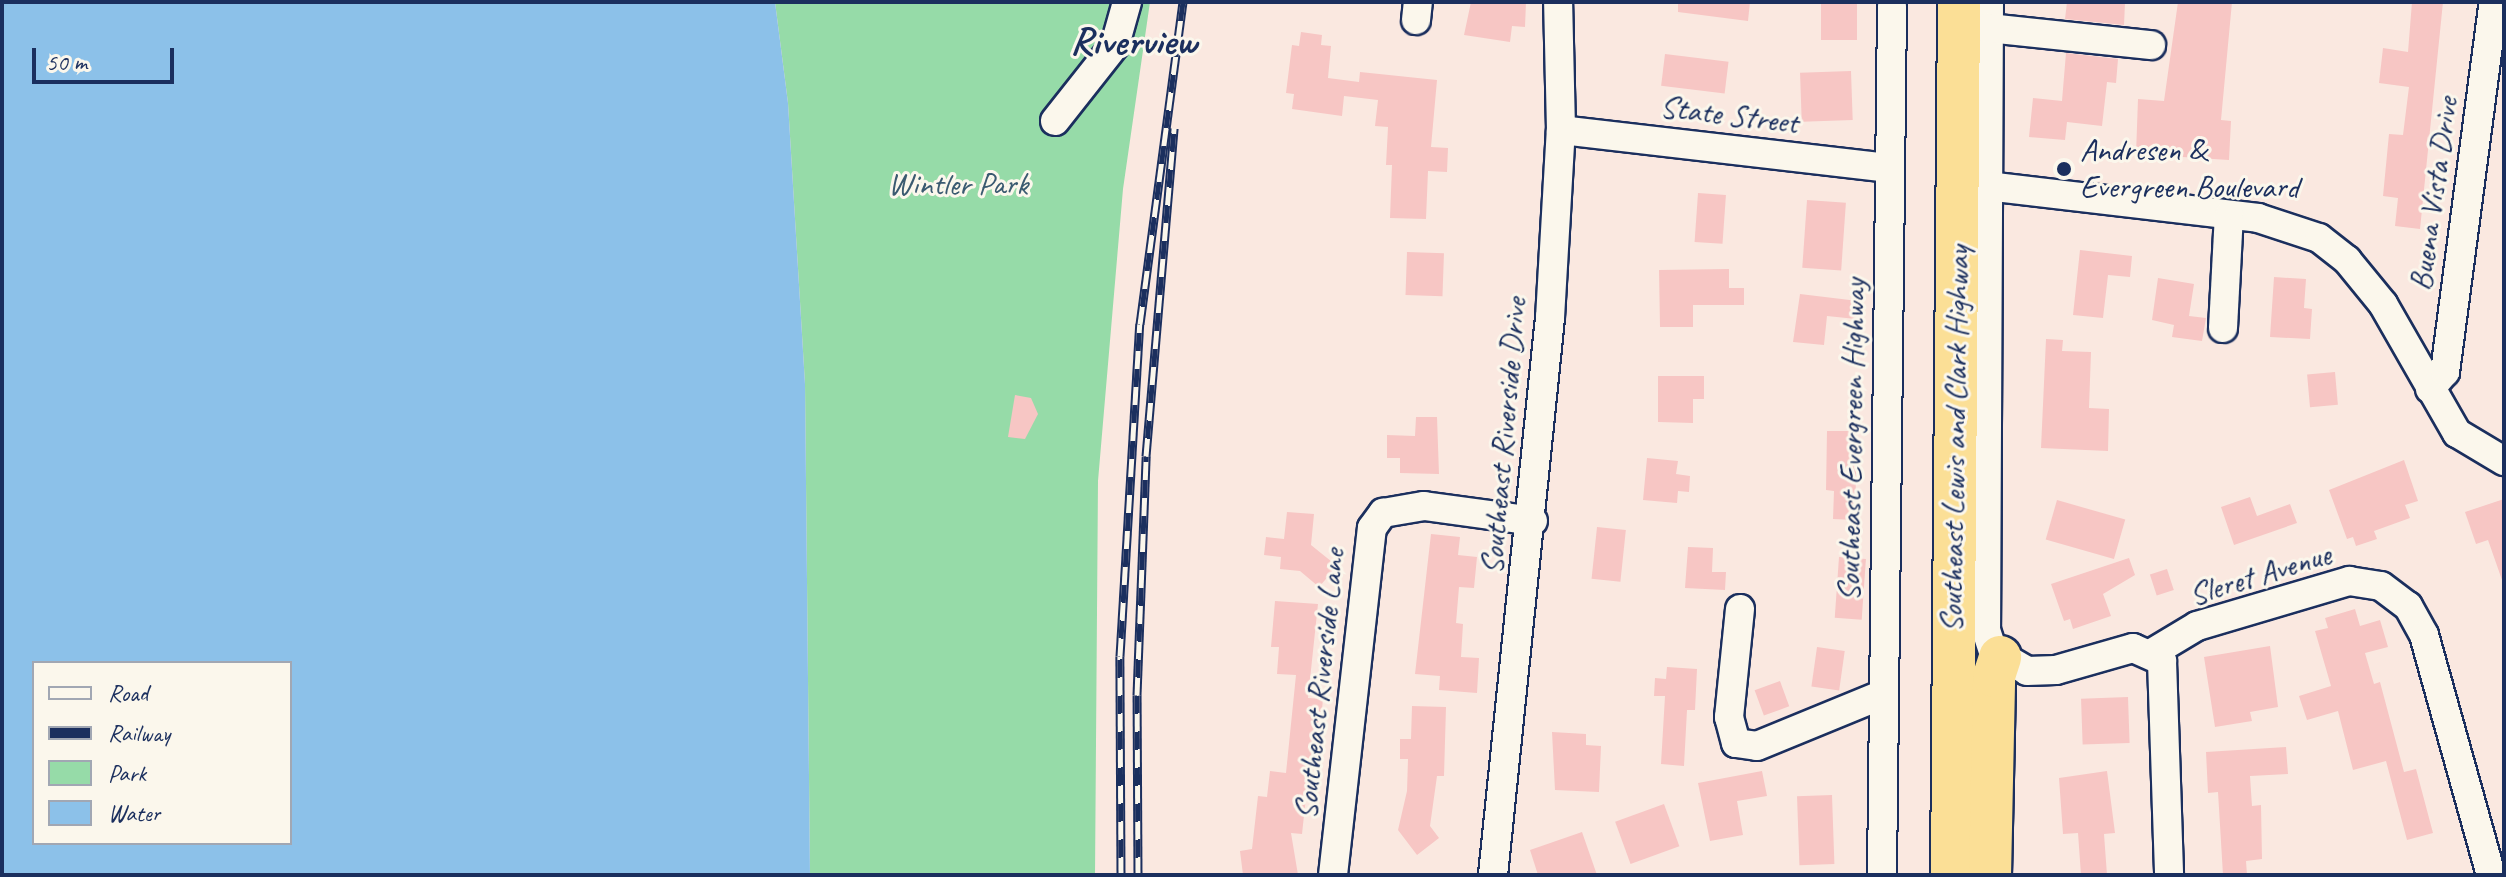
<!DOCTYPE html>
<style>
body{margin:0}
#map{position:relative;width:2506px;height:877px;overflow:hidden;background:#fae8e0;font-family:Caveat,sans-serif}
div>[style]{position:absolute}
.green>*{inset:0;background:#96dba8}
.water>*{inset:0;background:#8cc1e9}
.building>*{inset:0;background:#f7c6c4;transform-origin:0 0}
.roads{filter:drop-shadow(2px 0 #1b2f5e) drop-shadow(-2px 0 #1b2f5e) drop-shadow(0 2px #1b2f5e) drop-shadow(0 -2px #1b2f5e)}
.minor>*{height:28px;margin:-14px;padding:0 14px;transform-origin:14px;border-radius:14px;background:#fbf7ec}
.highway>*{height:42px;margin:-21px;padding:0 21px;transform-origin:21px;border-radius:21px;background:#fbdf96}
.rail>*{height:9px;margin-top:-4.5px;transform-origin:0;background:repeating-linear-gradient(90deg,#fbf7ec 0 18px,#1b2f5e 0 36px);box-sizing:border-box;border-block:2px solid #1b2f5e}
.dots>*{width:22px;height:22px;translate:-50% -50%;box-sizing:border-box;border:4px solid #fbf7ec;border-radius:50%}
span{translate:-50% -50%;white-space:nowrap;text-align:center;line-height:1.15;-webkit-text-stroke:6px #fbf7ec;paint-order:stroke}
.street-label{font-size:32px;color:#1b2f5e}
.poi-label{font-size:32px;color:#1b2f5e}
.left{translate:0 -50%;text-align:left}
.park-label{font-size:32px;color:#3a5a70}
.district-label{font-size:40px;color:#1b2f5e;font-weight:700}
.frame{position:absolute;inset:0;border:4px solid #1b2f5e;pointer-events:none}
.legend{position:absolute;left:32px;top:661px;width:260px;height:184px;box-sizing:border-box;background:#fbf7ec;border:2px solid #a1a7b3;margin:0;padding:10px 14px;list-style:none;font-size:24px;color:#1b2f5e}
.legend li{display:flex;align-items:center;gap:16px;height:40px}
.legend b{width:40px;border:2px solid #a1a7b3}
.scale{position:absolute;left:32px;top:48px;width:142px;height:36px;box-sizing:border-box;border:4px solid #1b2f5e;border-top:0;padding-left:10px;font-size:24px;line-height:28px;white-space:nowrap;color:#1b2f5e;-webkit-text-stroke:6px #fbf7ec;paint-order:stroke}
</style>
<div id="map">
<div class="green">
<i style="clip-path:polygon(775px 2px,1150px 2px,1123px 189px,1098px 481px,1095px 875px,810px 875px,805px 384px,788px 103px)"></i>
</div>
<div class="water">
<i style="clip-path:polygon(evenodd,2px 2px,775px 2px,788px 103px,805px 384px,810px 875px,2px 875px,2px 2px,34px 663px,290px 663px,290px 843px,34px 843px,34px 663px)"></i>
</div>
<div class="building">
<i style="clip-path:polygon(1471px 2px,1526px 2px,1525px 27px,1512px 26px,1510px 42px,1464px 35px)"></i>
<i style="clip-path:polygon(1678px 2px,1750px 2px,1748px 21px,1678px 12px)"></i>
<i style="left:1821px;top:2px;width:36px;height:38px"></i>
<i style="clip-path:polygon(2067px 2px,2125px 3px,2124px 25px,2065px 19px)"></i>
<i style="clip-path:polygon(2178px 2px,2232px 2px,2221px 120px,2231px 121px,2229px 160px,2136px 154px,2138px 99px,2164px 101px)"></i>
<i style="clip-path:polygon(2412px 2px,2443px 2px,2420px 229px,2395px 226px,2398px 198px,2383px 196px,2389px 134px,2403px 135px,2409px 87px,2379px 83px,2383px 48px,2408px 52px)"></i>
<i style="clip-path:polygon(1301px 32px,1322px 35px,1321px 45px,1331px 46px,1328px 78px,1359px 82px,1360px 72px,1437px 80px,1431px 147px,1448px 148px,1447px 172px,1428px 171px,1426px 219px,1390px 218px,1392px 165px,1386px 165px,1388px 127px,1375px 126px,1378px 100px,1344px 96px,1342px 116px,1292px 109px,1294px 94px,1286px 93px,1292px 45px,1299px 46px)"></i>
<i style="clip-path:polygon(2066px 53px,2118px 59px,2116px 83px,2107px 82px,2102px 126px,2067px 122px,2065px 140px,2029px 137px,2033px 98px,2062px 101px)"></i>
<i style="left:1665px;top:54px;width:64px;height:32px;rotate:7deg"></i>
<i style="left:1851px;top:71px;width:49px;height:51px;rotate:88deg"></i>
<i style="left:1698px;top:193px;width:28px;height:49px;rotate:4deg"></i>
<i style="left:1807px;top:200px;width:39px;height:68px;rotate:4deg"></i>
<i style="clip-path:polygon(2080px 250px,2132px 256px,2130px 277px,2108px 275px,2103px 318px,2073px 315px)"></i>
<i style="left:1407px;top:252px;width:37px;height:43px;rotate:2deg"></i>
<i style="clip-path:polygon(1729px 269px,1729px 288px,1744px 288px,1744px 305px,1693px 305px,1693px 327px,1660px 327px,1659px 270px)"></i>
<i style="clip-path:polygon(2274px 277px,2306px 279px,2304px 308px,2312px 309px,2310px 339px,2270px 337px)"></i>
<i style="clip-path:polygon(2158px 278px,2194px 284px,2189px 316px,2206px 318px,2202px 341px,2172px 337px,2174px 325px,2152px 320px)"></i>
<i style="clip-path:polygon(1800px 294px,1858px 301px,1856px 319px,1827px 316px,1824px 345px,1793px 342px)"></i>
<i style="clip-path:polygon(2046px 339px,2063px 340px,2062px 351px,2091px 352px,2089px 408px,2109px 409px,2108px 451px,2041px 448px)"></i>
<i style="left:2335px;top:372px;width:33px;height:28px;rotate:85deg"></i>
<i style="clip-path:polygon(1658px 376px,1704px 376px,1704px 399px,1693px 399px,1693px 423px,1658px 422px)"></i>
<i style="clip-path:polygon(1015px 395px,1031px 398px,1038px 414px,1025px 439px,1008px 437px)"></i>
<i style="clip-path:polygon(1416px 417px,1437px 417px,1439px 474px,1400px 473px,1400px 458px,1387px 458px,1387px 435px,1415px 436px)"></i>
<i style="clip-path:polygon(1827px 431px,1857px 431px,1855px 520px,1833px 519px,1834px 491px,1826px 490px)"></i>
<i style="clip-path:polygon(1647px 458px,1678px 461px,1676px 474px,1690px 476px,1689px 492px,1678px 491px,1677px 503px,1643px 500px)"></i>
<i style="clip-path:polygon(2404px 460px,2418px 501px,2405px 505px,2410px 518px,2374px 531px,2377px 539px,2356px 546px,2353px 537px,2347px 539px,2329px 490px)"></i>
<i style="clip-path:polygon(2250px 497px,2257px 516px,2290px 504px,2297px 523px,2234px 545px,2221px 507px)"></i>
<i style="clip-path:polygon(2504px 499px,2504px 580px,2502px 580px,2488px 540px,2476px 544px,2465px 512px)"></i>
<i style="left:2057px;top:500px;width:71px;height:41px;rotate:16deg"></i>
<i style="clip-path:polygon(1287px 512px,1314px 514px,1311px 545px,1337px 566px,1319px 587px,1300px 571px,1280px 569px,1281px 557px,1264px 555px,1266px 537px,1284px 539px)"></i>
<i style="left:1597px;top:527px;width:29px;height:52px;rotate:6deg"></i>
<i style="clip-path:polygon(1431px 534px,1460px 537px,1458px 555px,1477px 557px,1474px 588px,1459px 587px,1456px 623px,1463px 624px,1461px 657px,1479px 658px,1477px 693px,1439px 690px,1440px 676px,1415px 674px)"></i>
<i style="clip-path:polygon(1688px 547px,1713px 548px,1712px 572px,1726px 572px,1725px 590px,1685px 588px)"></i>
<i style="left:1839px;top:557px;width:27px;height:61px;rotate:4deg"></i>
<i style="clip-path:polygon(2129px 558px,2135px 575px,2103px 594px,2111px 616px,2073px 629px,2070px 619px,2064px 621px,2051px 584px)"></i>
<i style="left:2167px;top:569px;width:22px;height:18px;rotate:72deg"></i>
<i style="clip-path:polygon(1275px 601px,1318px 604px,1308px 698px,1323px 699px,1317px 760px,1310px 760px,1302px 834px,1291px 833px,1298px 875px,1243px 875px,1240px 851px,1252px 849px,1258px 796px,1267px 797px,1270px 771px,1286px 773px,1296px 675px,1277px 674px,1279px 647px,1271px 647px)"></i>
<i style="clip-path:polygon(2355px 609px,2360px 626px,2380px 620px,2388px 647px,2365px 653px,2374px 684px,2380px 682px,2404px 772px,2416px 769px,2433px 833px,2407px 840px,2386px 761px,2353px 770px,2338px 711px,2307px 720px,2299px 696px,2331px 686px,2315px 631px,2328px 628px,2325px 618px)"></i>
<i style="clip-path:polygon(2270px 646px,2278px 707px,2250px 712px,2252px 721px,2215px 727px,2204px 657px)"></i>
<i style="left:1817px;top:647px;width:28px;height:40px;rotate:8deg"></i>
<i style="clip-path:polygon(1667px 667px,1697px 669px,1695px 710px,1687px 710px,1684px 766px,1661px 764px,1665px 696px,1654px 696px,1655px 678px,1666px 679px)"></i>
<i style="left:1780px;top:681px;width:27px;height:27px;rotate:70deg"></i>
<i style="left:2128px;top:697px;width:46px;height:47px;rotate:88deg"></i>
<i style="clip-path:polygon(1412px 706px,1446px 707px,1444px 776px,1437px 776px,1430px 826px,1439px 838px,1417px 855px,1398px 830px,1407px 791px,1408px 759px,1400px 759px,1400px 739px,1411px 739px)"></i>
<i style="clip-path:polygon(1552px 732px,1586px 734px,1586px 745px,1601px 746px,1599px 792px,1555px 790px)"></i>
<i style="clip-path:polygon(2286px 747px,2288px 774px,2250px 776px,2252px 806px,2261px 805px,2262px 859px,2246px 861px,2247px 875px,2223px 875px,2218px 792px,2208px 793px,2206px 752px)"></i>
<i style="clip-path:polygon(1762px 771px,1767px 796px,1737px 801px,1743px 835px,1710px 841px,1698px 783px)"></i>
<i style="clip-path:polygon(2107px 771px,2115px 833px,2104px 834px,2107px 875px,2081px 875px,2078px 833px,2063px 834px,2059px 778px)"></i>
<i style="left:1832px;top:795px;width:69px;height:35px;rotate:88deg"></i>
<i style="left:1664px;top:804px;width:45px;height:52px;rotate:70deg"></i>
<i style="clip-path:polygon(1582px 832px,1597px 875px,1538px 875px,1530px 850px)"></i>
</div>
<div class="roads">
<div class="minor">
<i style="left:1989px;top:2px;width:628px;rotate:90.27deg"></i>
<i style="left:1986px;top:630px;width:22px;rotate:72deg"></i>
<i style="left:1993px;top:651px;width:39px;rotate:30deg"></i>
<i style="left:2027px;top:671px;width:29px;rotate:-2deg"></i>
<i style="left:2056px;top:670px;width:80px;rotate:-15.9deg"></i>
<i style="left:2133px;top:648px;width:32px;rotate:24deg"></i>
<i style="left:2162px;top:661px;width:214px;rotate:88.1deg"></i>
<i style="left:1416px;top:20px;width:18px;rotate:-84deg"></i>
<i style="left:1988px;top:28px;width:164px;rotate:6deg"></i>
<i style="left:1055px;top:121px;width:97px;rotate:-51.7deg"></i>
<i style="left:1115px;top:45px;width:45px;rotate:-74.4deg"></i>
<i style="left:1561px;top:130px;width:330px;rotate:6.6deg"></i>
<i style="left:1987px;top:186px;width:273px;rotate:6.7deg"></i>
<i style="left:2258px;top:218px;width:64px;rotate:18.2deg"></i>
<i style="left:2319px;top:238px;width:36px;rotate:38deg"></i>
<i style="left:2347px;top:260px;width:57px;rotate:50.7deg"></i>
<i style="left:2383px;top:304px;width:149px;rotate:60.2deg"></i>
<i style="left:2457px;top:433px;width:55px;rotate:30.8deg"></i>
<i style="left:2223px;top:328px;width:113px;rotate:-87deg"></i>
<i style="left:2430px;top:389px;width:23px;rotate:-49deg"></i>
<i style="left:2445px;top:372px;width:373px;rotate:-82.5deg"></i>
<i style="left:1740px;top:609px;width:109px;rotate:95.8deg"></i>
<i style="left:1729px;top:717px;width:27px;rotate:75deg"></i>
<i style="left:1736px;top:743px;width:21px;rotate:8deg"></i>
<i style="left:1757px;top:746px;width:137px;rotate:-22.3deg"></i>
<i style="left:2152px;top:653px;width:52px;rotate:-31deg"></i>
<i style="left:2197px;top:626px;width:159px;rotate:-16.5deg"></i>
<i style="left:2349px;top:581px;width:32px;rotate:9deg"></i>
<i style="left:2381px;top:586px;width:34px;rotate:37deg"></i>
<i style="left:2408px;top:606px;width:33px;rotate:61deg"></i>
<i style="left:2424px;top:635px;width:249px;rotate:74.4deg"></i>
<i style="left:1333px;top:875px;width:349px;rotate:-83.6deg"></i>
<i style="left:1372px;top:528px;width:19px;rotate:-54deg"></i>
<i style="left:1383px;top:513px;width:42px;rotate:-9.7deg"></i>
<i style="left:1424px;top:506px;width:110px;rotate:7.8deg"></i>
<i style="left:1493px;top:875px;width:560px;rotate:-84.16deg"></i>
<i style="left:1550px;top:318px;width:188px;rotate:-86.7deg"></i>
<i style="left:1561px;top:130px;width:128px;rotate:-91.3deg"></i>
<i style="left:1882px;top:875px;width:869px;rotate:-89.34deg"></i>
</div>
<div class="highway">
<i style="left:1952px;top:875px;width:873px;rotate:-89.54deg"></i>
<i style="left:1990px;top:875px;width:199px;rotate:-88.8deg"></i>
<i style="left:1994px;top:676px;width:20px;rotate:-72deg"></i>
</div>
</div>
<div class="rail">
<i style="left:1121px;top:875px;width:219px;rotate:-90.3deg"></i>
<i style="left:1120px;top:656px;width:333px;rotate:-86.6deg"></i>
<i style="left:1140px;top:324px;width:325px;rotate:-82.4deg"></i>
<i style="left:1138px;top:875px;width:180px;rotate:-90.3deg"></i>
<i style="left:1137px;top:695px;width:239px;rotate:-87.8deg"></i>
<i style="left:1146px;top:456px;width:329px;rotate:-85.1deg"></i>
</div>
<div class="dots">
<i style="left:2064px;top:169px;background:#1b2f5e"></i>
</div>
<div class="street-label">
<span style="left:1729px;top:115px;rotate:7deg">State Street</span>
<span style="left:2434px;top:194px;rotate:-82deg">Buena Vista Drive</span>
<span style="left:1504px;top:436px;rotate:-85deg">Southeast Riverside Drive</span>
<span style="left:1955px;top:439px;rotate:-89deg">Southeast Lewis and Clark Highway</span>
<span style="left:1852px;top:440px;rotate:-89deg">Southeast Evergreen Highway</span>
<span style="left:2260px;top:575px;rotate:-17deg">Sleret Avenue</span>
<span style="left:1320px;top:684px;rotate:-84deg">Southeast Riverside Lane</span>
</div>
<div class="poi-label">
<span class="left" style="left:2080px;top:169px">Andresen &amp;<br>Evergreen Boulevard</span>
</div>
<div class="park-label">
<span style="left:958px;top:184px">Wintler Park</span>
</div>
<div class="district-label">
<span style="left:1133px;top:41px">Riverview</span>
</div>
<div class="frame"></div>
<ul class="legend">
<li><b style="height:10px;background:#fbf7ec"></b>Road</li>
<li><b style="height:10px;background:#1b2f5e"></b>Railway</li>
<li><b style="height:22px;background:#96dba8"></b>Park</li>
<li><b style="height:22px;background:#8cc1e9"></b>Water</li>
</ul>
<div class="scale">50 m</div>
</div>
